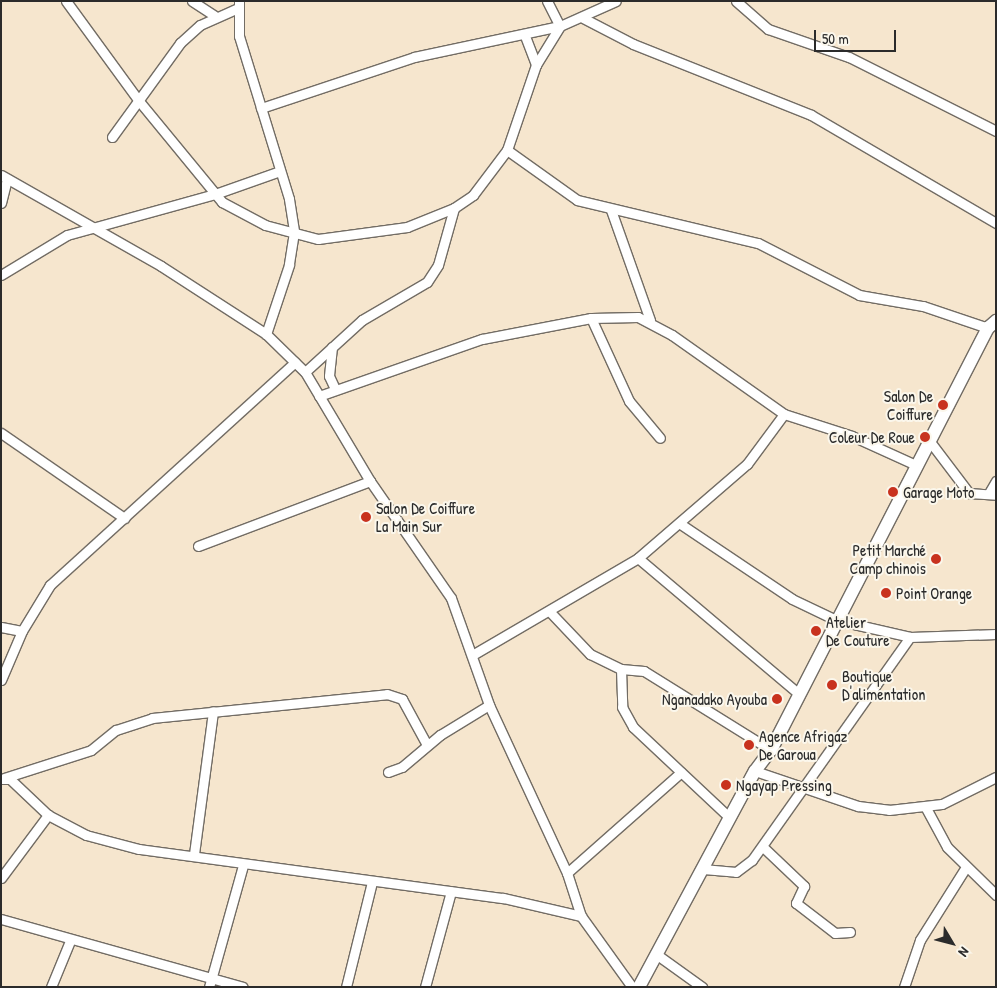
<!DOCTYPE html>
<meta charset="utf-8">
<style>
body{margin:0}
#map{position:relative;width:997px;height:988px;overflow:hidden;background:#f6e6ce;font-family:"Patrick Hand",sans-serif}
div>[style]{position:absolute}
.roads{filter:drop-shadow(1px 0 #726c64) drop-shadow(-1px 0 #726c64) drop-shadow(0 1px #726c64) drop-shadow(0 -1px #726c64)}
.minor>*{height:9px;margin:-4.5px;padding:0 4.5px;transform-origin:4.5px;border-radius:4.5px;background:#fff}
.secondary>*{height:12px;margin:-6px;padding:0 6px;transform-origin:6px;border-radius:6px;background:#fff}
.dots>*{width:14px;height:14px;translate:-50% -50%;box-sizing:border-box;border:2px solid #fbf7ec;border-radius:50%}
span{translate:-50% -50%;white-space:nowrap;text-align:center;line-height:1.15;-webkit-text-stroke:4px #fbf7ec;paint-order:stroke}
.poi-label{font-size:16px;color:#2b2b2b}
.right{translate:-100% -50%;text-align:right}
.left{translate:0 -50%;text-align:left}
.frame{position:absolute;inset:0;border:2px solid #2b2b2b;pointer-events:none}
.north{position:absolute;left:927px;top:918px;width:50px;height:50px;-webkit-text-stroke:4px #fbf7ec;paint-order:stroke;rotate:127deg;font-size:14px;font-weight:700;line-height:20px;text-align:center;color:#2b2b2b}
.north::after{content:'';display:block;margin:auto;width:18px;height:22px;background:#2b2b2b;clip-path:polygon(50% 0,100% 100%,50% 72%,0 100%)}
.scale{position:absolute;left:814px;top:30px;width:82px;height:22px;box-sizing:border-box;border:2px solid #2b2b2b;border-top:0;padding-left:6px;font-size:15px;line-height:18px;white-space:nowrap;color:#2b2b2b;-webkit-text-stroke:4px #fbf7ec;paint-order:stroke}
</style>
<div id="map">
<div class="roads">
<div class="minor">
<i style="left:66px;top:1px;width:124px;rotate:53.9deg"></i>
<i style="left:139px;top:101px;width:131px;rotate:50.6deg"></i>
<i style="left:222px;top:202px;width:49px;rotate:28.1deg"></i>
<i style="left:265px;top:225px;width:55px;rotate:14.8deg"></i>
<i style="left:318px;top:239px;width:90px;rotate:-7.7deg"></i>
<i style="left:407px;top:227px;width:51px;rotate:-22deg"></i>
<i style="left:454px;top:208px;width:23px;rotate:-34deg"></i>
<i style="left:473px;top:195px;width:56px;rotate:-52.9deg"></i>
<i style="left:507px;top:150px;width:90px;rotate:-71.2deg"></i>
<i style="left:536px;top:65px;width:46px;rotate:-58.4deg"></i>
<i style="left:192px;top:1px;width:27px;rotate:33deg"></i>
<i style="left:239px;top:1px;width:35px;rotate:90deg"></i>
<i style="left:239px;top:36px;width:170px;rotate:72.9deg"></i>
<i style="left:289px;top:199px;width:33px;rotate:81deg"></i>
<i style="left:294px;top:232px;width:33px;rotate:99deg"></i>
<i style="left:289px;top:265px;width:73px;rotate:108.4deg"></i>
<i style="left:547px;top:1px;width:28px;rotate:63deg"></i>
<i style="left:736px;top:1px;width:43px;rotate:41.2deg"></i>
<i style="left:768px;top:29px;width:86px;rotate:19.1deg"></i>
<i style="left:849px;top:57px;width:165px;rotate:26.7deg"></i>
<i style="left:583px;top:18px;width:56px;rotate:27.5deg"></i>
<i style="left:633px;top:44px;width:192px;rotate:21.7deg"></i>
<i style="left:811px;top:115px;width:214px;rotate:30.3deg"></i>
<i style="left:525px;top:36px;width:31px;rotate:69deg"></i>
<i style="left:261px;top:108px;width:161px;rotate:-18.4deg"></i>
<i style="left:414px;top:57px;width:149px;rotate:-12deg"></i>
<i style="left:560px;top:26px;width:61px;rotate:-24.1deg"></i>
<i style="left:112px;top:137px;width:116px;rotate:-54.1deg"></i>
<i style="left:180px;top:43px;width:27px;rotate:-42deg"></i>
<i style="left:200px;top:25px;width:42px;rotate:-24.1deg"></i>
<i style="left:507px;top:150px;width:86px;rotate:35.5deg"></i>
<i style="left:577px;top:200px;width:186px;rotate:13.4deg"></i>
<i style="left:758px;top:243px;width:114px;rotate:27.2deg"></i>
<i style="left:859px;top:295px;width:65px;rotate:9.8deg"></i>
<i style="left:923px;top:306px;width:69px;rotate:18.7deg"></i>
<i style="left:1px;top:175px;width:184px;rotate:29.6deg"></i>
<i style="left:161px;top:266px;width:125px;rotate:32.9deg"></i>
<i style="left:266px;top:334px;width:54px;rotate:44.3deg"></i>
<i style="left:305px;top:372px;width:127px;rotate:59.2deg"></i>
<i style="left:370px;top:481px;width:142px;rotate:55.3deg"></i>
<i style="left:451px;top:598px;width:114px;rotate:70.4deg"></i>
<i style="left:489px;top:705px;width:185px;rotate:65.1deg"></i>
<i style="left:567px;top:873px;width:45px;rotate:72deg"></i>
<i style="left:581px;top:916px;width:87px;rotate:54.3deg"></i>
<i style="left:1px;top:203px;width:25px;rotate:-76deg"></i>
<i style="left:611px;top:210px;width:117px;rotate:70.5deg"></i>
<i style="left:1px;top:275px;width:77px;rotate:-31.2deg"></i>
<i style="left:67px;top:235px;width:154px;rotate:-15.5deg"></i>
<i style="left:215px;top:194px;width:69px;rotate:-19.5deg"></i>
<i style="left:591px;top:318px;width:91px;rotate:65.4deg"></i>
<i style="left:629px;top:401px;width:48px;rotate:50deg"></i>
<i style="left:332px;top:347px;width:29px;rotate:96deg"></i>
<i style="left:329px;top:376px;width:14px;rotate:65deg"></i>
<i style="left:305px;top:372px;width:77px;rotate:-42.4deg"></i>
<i style="left:362px;top:320px;width:75px;rotate:-30.3deg"></i>
<i style="left:427px;top:282px;width:20px;rotate:-57deg"></i>
<i style="left:438px;top:265px;width:59px;rotate:-74.3deg"></i>
<i style="left:319px;top:396px;width:173px;rotate:-19.3deg"></i>
<i style="left:482px;top:339px;width:111px;rotate:-10.9deg"></i>
<i style="left:591px;top:318px;width:47px;rotate:-1.2deg"></i>
<i style="left:638px;top:317px;width:38px;rotate:28deg"></i>
<i style="left:672px;top:335px;width:137px;rotate:35.2deg"></i>
<i style="left:784px;top:414px;width:71px;rotate:17.9deg"></i>
<i style="left:852px;top:436px;width:72px;rotate:24.4deg"></i>
<i style="left:1px;top:433px;width:150px;rotate:34.6deg"></i>
<i style="left:931px;top:443px;width:63px;rotate:52.8deg"></i>
<i style="left:969px;top:493px;width:27px;rotate:4deg"></i>
<i style="left:989px;top:493px;width:14px;rotate:-60deg"></i>
<i style="left:679px;top:523px;width:136px;rotate:33.9deg"></i>
<i style="left:792px;top:599px;width:49px;rotate:25.5deg"></i>
<i style="left:836px;top:620px;width:76px;rotate:12.9deg"></i>
<i style="left:910px;top:637px;width:86px;rotate:-2deg"></i>
<i style="left:198px;top:546px;width:184px;rotate:-20.7deg"></i>
<i style="left:638px;top:558px;width:209px;rotate:40.2deg"></i>
<i style="left:551px;top:613px;width:57px;rotate:46.4deg"></i>
<i style="left:590px;top:654px;width:34px;rotate:26deg"></i>
<i style="left:621px;top:669px;width:23px;rotate:5deg"></i>
<i style="left:644px;top:671px;width:150px;rotate:31.9deg"></i>
<i style="left:1px;top:627px;width:21px;rotate:11deg"></i>
<i style="left:474px;top:654px;width:190px;rotate:-30.3deg"></i>
<i style="left:638px;top:558px;width:144px;rotate:-40.8deg"></i>
<i style="left:747px;top:464px;width:62px;rotate:-53.5deg"></i>
<i style="left:621px;top:669px;width:38px;rotate:88deg"></i>
<i style="left:622px;top:707px;width:23px;rotate:61deg"></i>
<i style="left:633px;top:727px;width:133px;rotate:43.2deg"></i>
<i style="left:1px;top:680px;width:53px;rotate:-66.8deg"></i>
<i style="left:22px;top:631px;width:54px;rotate:-58.7deg"></i>
<i style="left:50px;top:585px;width:331px;rotate:-42.3deg"></i>
<i style="left:755px;top:771px;width:109px;rotate:18.8deg"></i>
<i style="left:858px;top:806px;width:31px;rotate:7deg"></i>
<i style="left:889px;top:810px;width:53px;rotate:-6.5deg"></i>
<i style="left:942px;top:804px;width:60px;rotate:-26.6deg"></i>
<i style="left:388px;top:772px;width:15px;rotate:-20deg"></i>
<i style="left:402px;top:767px;width:50px;rotate:-40.1deg"></i>
<i style="left:440px;top:735px;width:57px;rotate:-31.5deg"></i>
<i style="left:4px;top:778px;width:91px;rotate:-17.8deg"></i>
<i style="left:91px;top:750px;width:32px;rotate:-39deg"></i>
<i style="left:116px;top:730px;width:38px;rotate:-18deg"></i>
<i style="left:152px;top:718px;width:236px;rotate:-5.8deg"></i>
<i style="left:387px;top:694px;width:16px;rotate:18deg"></i>
<i style="left:402px;top:699px;width:52px;rotate:61.5deg"></i>
<i style="left:1px;top:779px;width:9px"></i>
<i style="left:10px;top:779px;width:52px;rotate:43.5deg"></i>
<i style="left:48px;top:815px;width:43px;rotate:27.8deg"></i>
<i style="left:86px;top:835px;width:55px;rotate:14.8deg"></i>
<i style="left:139px;top:849px;width:367px;rotate:7.7deg"></i>
<i style="left:503px;top:898px;width:80px;rotate:13deg"></i>
<i style="left:926px;top:808px;width:44px;rotate:61.7deg"></i>
<i style="left:947px;top:847px;width:69px;rotate:44.4deg"></i>
<i style="left:763px;top:847px;width:57px;rotate:43.6deg"></i>
<i style="left:804px;top:886px;width:19px;rotate:115deg"></i>
<i style="left:796px;top:903px;width:49px;rotate:37.6deg"></i>
<i style="left:835px;top:933px;width:15px;rotate:-4deg"></i>
<i style="left:194px;top:854px;width:144px;rotate:-82.4deg"></i>
<i style="left:703px;top:869px;width:33px;rotate:5deg"></i>
<i style="left:736px;top:872px;width:20px;rotate:-37deg"></i>
<i style="left:752px;top:860px;width:273px;rotate:-54.7deg"></i>
<i style="left:567px;top:873px;width:152px;rotate:-41.5deg"></i>
<i style="left:1px;top:878px;width:79px;rotate:-53.3deg"></i>
<i style="left:1px;top:919px;width:251px;rotate:15.7deg"></i>
<i style="left:656px;top:954px;width:57px;rotate:35.7deg"></i>
<i style="left:51px;top:987px;width:50px;rotate:-67.6deg"></i>
<i style="left:209px;top:987px;width:127px;rotate:-74.4deg"></i>
<i style="left:346px;top:987px;width:108px;rotate:-76.1deg"></i>
<i style="left:425px;top:987px;width:99px;rotate:-74.8deg"></i>
<i style="left:904px;top:987px;width:50px;rotate:-71.2deg"></i>
<i style="left:920px;top:940px;width:86px;rotate:-57.8deg"></i>
</div>
<div class="secondary">
<i style="left:639px;top:987px;width:245px;rotate:-61.8deg"></i>
<i style="left:755px;top:771px;width:26px;rotate:-53deg"></i>
<i style="left:771px;top:750px;width:475px;rotate:-62.8deg"></i>
<i style="left:988px;top:328px;width:11px;rotate:-41deg"></i>
</div>
</div>
<div class="dots">
<i style="left:943px;top:405px;background:#c8321e"></i>
<i style="left:925px;top:437px;background:#c8321e"></i>
<i style="left:893px;top:492px;background:#c8321e"></i>
<i style="left:366px;top:517px;background:#c8321e"></i>
<i style="left:936px;top:559px;background:#c8321e"></i>
<i style="left:886px;top:593px;background:#c8321e"></i>
<i style="left:816px;top:631px;background:#c8321e"></i>
<i style="left:832px;top:685px;background:#c8321e"></i>
<i style="left:777px;top:699px;background:#c8321e"></i>
<i style="left:749px;top:745px;background:#c8321e"></i>
<i style="left:726px;top:785px;background:#c8321e"></i>
</div>
<div class="poi-label">
<span class="right" style="left:933px;top:405px">Salon De<br>Coiffure</span>
<span class="right" style="left:915px;top:437px">Coleur De Roue</span>
<span class="left" style="left:903px;top:492px">Garage Moto</span>
<span class="left" style="left:376px;top:517px">Salon De Coiffure<br>La Main Sur</span>
<span class="right" style="left:926px;top:559px">Petit Marché<br>Camp chinois</span>
<span class="left" style="left:896px;top:593px">Point Orange</span>
<span class="left" style="left:826px;top:631px">Atelier<br>De Couture</span>
<span class="left" style="left:842px;top:685px">Boutique<br>D'alimentation</span>
<span class="right" style="left:767px;top:699px">Nganadako Ayouba</span>
<span class="left" style="left:759px;top:745px">Agence Afrigaz<br>De Garoua</span>
<span class="left" style="left:736px;top:785px">Ngayap Pressing</span>
</div>
<div class="frame"></div>
<div class="north">N</div>
<div class="scale">50 m</div>
</div>
